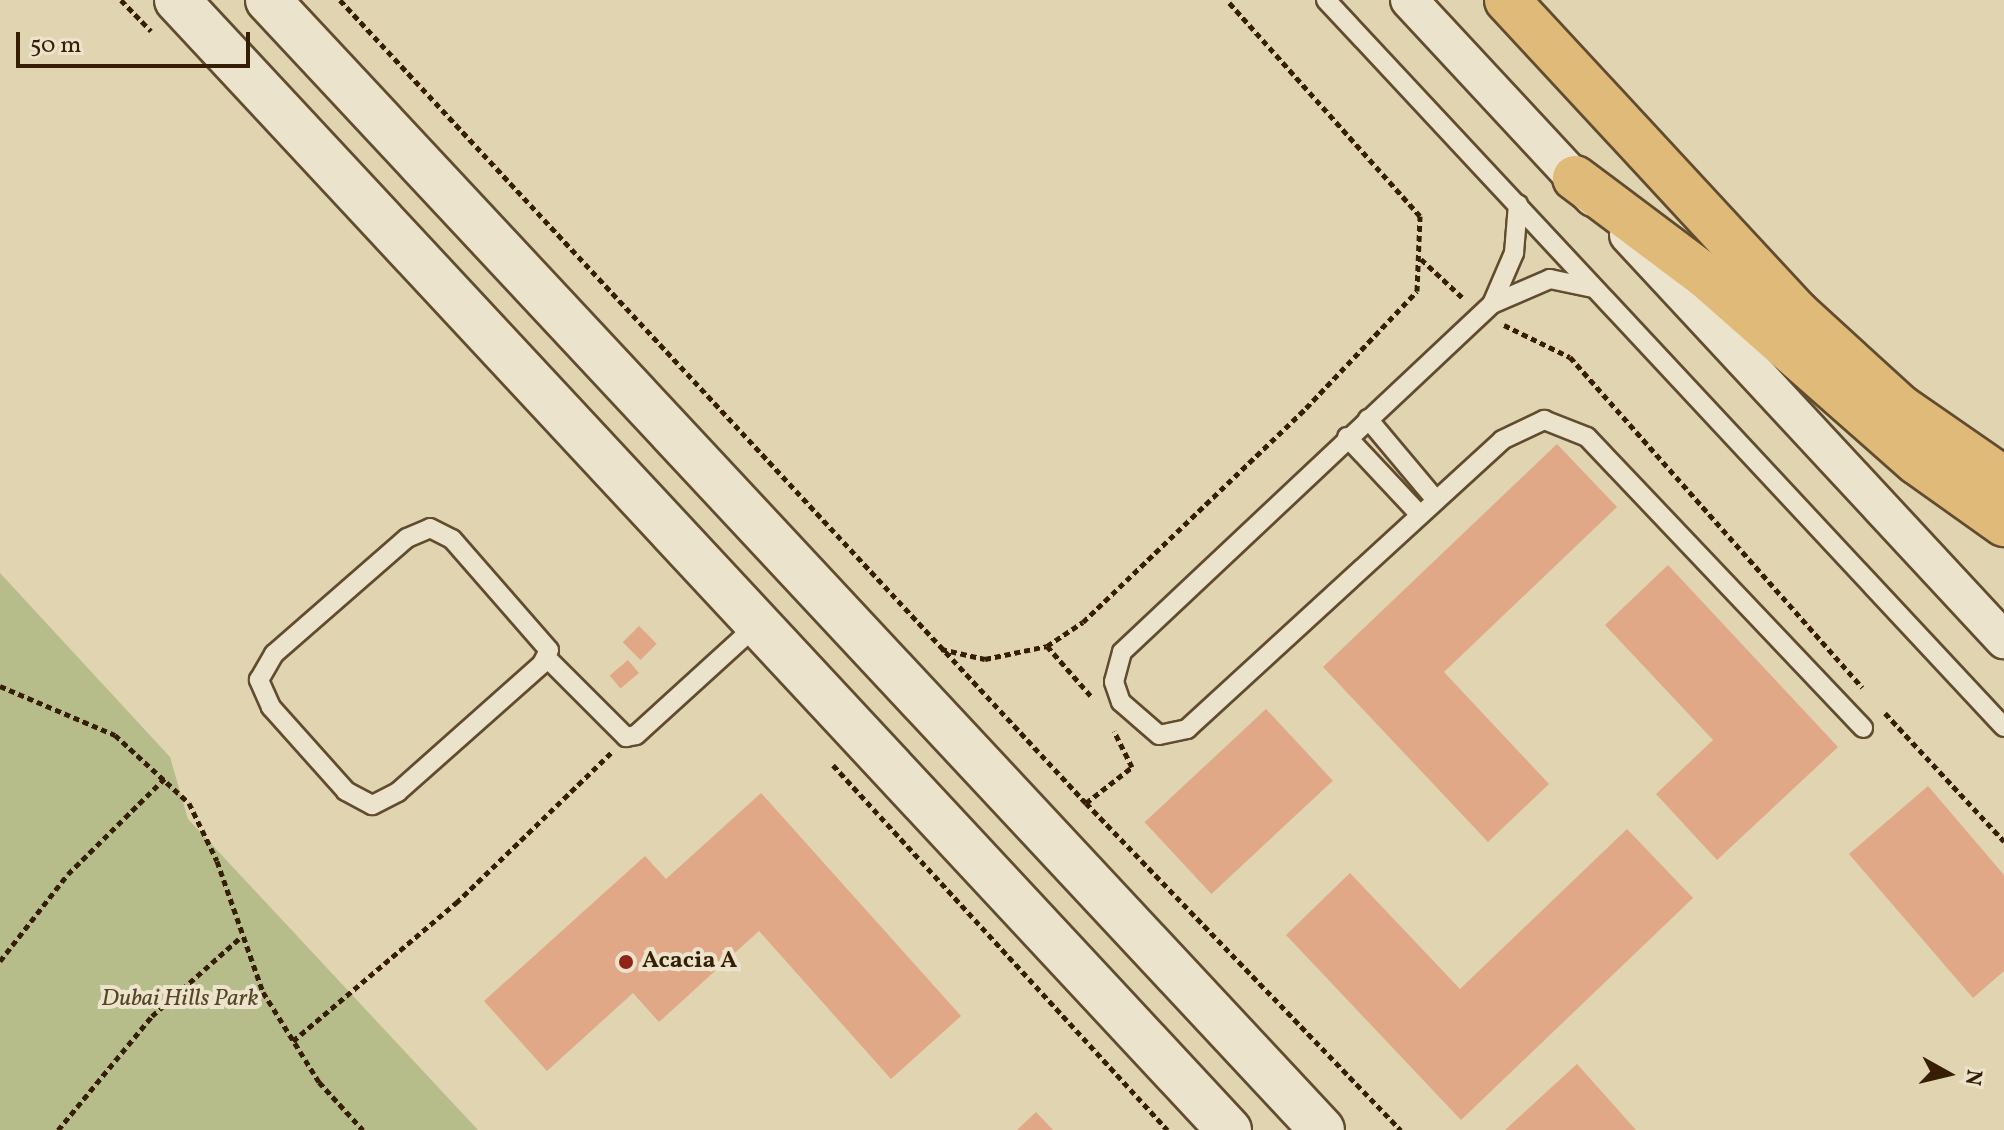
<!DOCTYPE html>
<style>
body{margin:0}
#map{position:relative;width:2004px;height:1130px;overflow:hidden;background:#e1d4b0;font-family:Vollkorn,serif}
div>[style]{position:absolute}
.green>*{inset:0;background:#b6bc8a}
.building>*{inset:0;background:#e0a886;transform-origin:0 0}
.path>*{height:5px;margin-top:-2.5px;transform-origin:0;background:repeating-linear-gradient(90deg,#361e04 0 6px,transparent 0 10px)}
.roads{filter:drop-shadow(2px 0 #614c2f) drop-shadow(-2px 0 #614c2f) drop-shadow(0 2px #614c2f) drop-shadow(0 -2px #614c2f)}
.service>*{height:18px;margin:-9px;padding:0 9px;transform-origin:9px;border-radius:9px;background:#ece3cc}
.minor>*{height:36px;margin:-18px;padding:0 18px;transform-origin:18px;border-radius:18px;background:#ece3cc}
.secondary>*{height:44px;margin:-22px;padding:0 22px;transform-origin:22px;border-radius:22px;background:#ece3cc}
.motorway>*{height:44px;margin:-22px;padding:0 22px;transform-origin:22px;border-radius:22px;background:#e0ba78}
.dots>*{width:22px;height:22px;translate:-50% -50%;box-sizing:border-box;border:4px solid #ece3cc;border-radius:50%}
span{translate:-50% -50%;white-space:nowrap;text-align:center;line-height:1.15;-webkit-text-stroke:8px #ece3cc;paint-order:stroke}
.poi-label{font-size:24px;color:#361e04;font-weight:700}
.left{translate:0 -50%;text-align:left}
.park-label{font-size:24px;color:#564626;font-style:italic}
.north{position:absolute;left:1908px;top:1034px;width:80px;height:80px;-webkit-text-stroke:6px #ece3cc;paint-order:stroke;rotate:98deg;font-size:22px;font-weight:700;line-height:32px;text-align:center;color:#361e04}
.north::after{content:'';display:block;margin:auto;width:28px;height:36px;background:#361e04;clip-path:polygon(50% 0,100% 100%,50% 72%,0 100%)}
.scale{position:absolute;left:16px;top:32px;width:234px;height:36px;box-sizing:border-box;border:4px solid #361e04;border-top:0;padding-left:10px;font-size:24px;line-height:28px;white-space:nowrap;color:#361e04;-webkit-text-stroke:6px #ece3cc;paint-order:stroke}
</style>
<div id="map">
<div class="green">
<i style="clip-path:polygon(0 573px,170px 757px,188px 819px,478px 1130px,0 1130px)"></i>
</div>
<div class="building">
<i style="clip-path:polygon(1557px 444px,1617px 507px,1444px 672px,1549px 784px,1488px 842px,1323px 667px)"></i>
<i style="clip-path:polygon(1668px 565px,1838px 747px,1717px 860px,1656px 794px,1713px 740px,1605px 625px)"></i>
<i style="left:639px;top:626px;width:25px;height:23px;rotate:45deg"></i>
<i style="left:628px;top:660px;width:17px;height:24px;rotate:50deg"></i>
<i style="left:1266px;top:709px;width:98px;height:166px;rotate:47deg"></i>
<i style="clip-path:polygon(1928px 786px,2004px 875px,2004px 971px,1973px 998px,1849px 854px)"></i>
<i style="clip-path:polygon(761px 793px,961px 1016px,891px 1079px,759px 931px,659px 1022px,633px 993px,547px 1071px,484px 1001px,645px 856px,666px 879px)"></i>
<i style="clip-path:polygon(1627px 829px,1693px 898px,1461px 1120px,1286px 935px,1350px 873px,1460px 989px)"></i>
<i style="clip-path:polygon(1577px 1064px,1636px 1130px,1505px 1130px)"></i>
<i style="clip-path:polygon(1036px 1112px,1053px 1130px,1017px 1130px)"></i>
</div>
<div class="path">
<i style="left:121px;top:0;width:43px;rotate:45.9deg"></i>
<i style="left:340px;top:0;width:1096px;rotate:47.11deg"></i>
<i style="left:1086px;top:803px;width:454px;rotate:46.1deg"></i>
<i style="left:1421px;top:259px;width:57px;rotate:42.9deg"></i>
<i style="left:1504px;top:325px;width:73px;rotate:25.9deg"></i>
<i style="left:1570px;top:357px;width:441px;rotate:48.5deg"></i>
<i style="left:1047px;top:646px;width:67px;rotate:48.7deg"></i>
<i style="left:941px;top:649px;width:45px;rotate:12.8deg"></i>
<i style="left:985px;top:659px;width:63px;rotate:-11.8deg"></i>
<i style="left:1047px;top:646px;width:43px;rotate:-33.7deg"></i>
<i style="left:1083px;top:622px;width:309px;rotate:-43.8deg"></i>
<i style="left:1306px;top:408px;width:161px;rotate:-46.5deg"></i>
<i style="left:1417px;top:291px;width:75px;rotate:-87.7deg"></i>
<i style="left:1420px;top:216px;width:290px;rotate:-131.8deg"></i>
<i style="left:0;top:686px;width:125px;rotate:23.1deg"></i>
<i style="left:115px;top:735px;width:100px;rotate:42.6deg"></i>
<i style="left:189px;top:803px;width:64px;rotate:64.2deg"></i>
<i style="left:217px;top:861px;width:139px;rotate:70.7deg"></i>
<i style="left:263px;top:992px;width:106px;rotate:58.1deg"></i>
<i style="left:319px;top:1082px;width:65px;rotate:47.5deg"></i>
<i style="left:1885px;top:713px;width:175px;rotate:47.1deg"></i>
<i style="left:833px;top:765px;width:495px;rotate:47.5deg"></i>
<i style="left:1086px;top:803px;width:58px;rotate:-38deg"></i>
<i style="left:1132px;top:767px;width:40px;rotate:-116.6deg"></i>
<i style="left:0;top:961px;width:110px;rotate:-52deg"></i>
<i style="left:68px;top:874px;width:139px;rotate:-44.7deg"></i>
<i style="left:293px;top:1041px;width:214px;rotate:-40.3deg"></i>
<i style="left:456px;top:903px;width:217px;rotate:-44.1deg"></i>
<i style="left:58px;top:1130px;width:148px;rotate:-50.5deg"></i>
<i style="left:152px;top:1016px;width:118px;rotate:-41.6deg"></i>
</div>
<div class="roads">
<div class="service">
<i style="left:1326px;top:0;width:994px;rotate:47deg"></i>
<i style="left:1593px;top:288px;width:44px;rotate:-168.2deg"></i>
<i style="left:1550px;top:279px;width:63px;rotate:156.7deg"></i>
<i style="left:1492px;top:304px;width:508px;rotate:136.76deg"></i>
<i style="left:1122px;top:652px;width:31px;rotate:105deg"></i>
<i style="left:1114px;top:682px;width:21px;rotate:71deg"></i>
<i style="left:1121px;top:702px;width:50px;rotate:41deg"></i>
<i style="left:1159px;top:735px;width:29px;rotate:-12deg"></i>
<i style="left:1187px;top:729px;width:427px;rotate:-42.5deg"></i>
<i style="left:1502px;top:440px;width:47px;rotate:-25.5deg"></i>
<i style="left:1544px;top:420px;width:46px;rotate:21.6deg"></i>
<i style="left:1587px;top:437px;width:401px;rotate:46.5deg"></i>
<i style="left:1492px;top:304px;width:56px;rotate:-66.7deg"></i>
<i style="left:1514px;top:253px;width:49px;rotate:-85.3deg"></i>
<i style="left:1368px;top:419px;width:106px;rotate:50deg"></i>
<i style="left:1347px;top:437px;width:104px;rotate:46.9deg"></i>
<i style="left:430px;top:528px;width:25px;rotate:27deg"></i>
<i style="left:452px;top:539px;width:147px;rotate:48.9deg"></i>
<i style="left:549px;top:650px;width:16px;rotate:117deg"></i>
<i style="left:542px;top:664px;width:193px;rotate:138.4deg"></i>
<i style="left:398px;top:792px;width:29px;rotate:153deg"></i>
<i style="left:372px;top:805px;width:30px;rotate:-152deg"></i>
<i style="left:346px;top:791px;width:113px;rotate:-131.8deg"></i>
<i style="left:271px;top:707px;width:30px;rotate:-114deg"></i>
<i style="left:259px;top:680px;width:30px;rotate:-60deg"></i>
<i style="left:274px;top:654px;width:176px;rotate:-41.1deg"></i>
<i style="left:407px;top:538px;width:25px;rotate:-23deg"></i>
<i style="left:547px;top:658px;width:112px;rotate:45deg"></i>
<i style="left:626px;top:737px;width:10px;rotate:-11deg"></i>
<i style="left:636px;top:735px;width:166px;rotate:-42.3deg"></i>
</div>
<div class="minor">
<i style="left:1409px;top:0;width:270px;rotate:47.1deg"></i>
<i style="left:1628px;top:235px;width:553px;rotate:47.13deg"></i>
</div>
<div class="secondary">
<i style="left:177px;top:0;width:1544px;rotate:47.05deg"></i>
<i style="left:268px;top:0;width:1545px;rotate:46.99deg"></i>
</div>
<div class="motorway">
<i style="left:1507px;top:0;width:427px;rotate:47.2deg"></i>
<i style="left:1797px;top:313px;width:139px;rotate:42.4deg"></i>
<i style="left:1900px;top:407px;width:126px;rotate:34.7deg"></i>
<i style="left:1575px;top:178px;width:166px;rotate:36.9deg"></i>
<i style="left:1708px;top:278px;width:278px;rotate:41.4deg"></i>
<i style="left:1917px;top:462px;width:107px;rotate:35.5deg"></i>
</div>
</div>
<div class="dots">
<i style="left:626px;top:962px;background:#8f2418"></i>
</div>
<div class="poi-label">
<span class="left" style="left:642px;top:962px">Acacia A</span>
</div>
<div class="park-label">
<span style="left:180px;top:1000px">Dubai Hills Park</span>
</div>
<div class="north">N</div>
<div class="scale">50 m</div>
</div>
